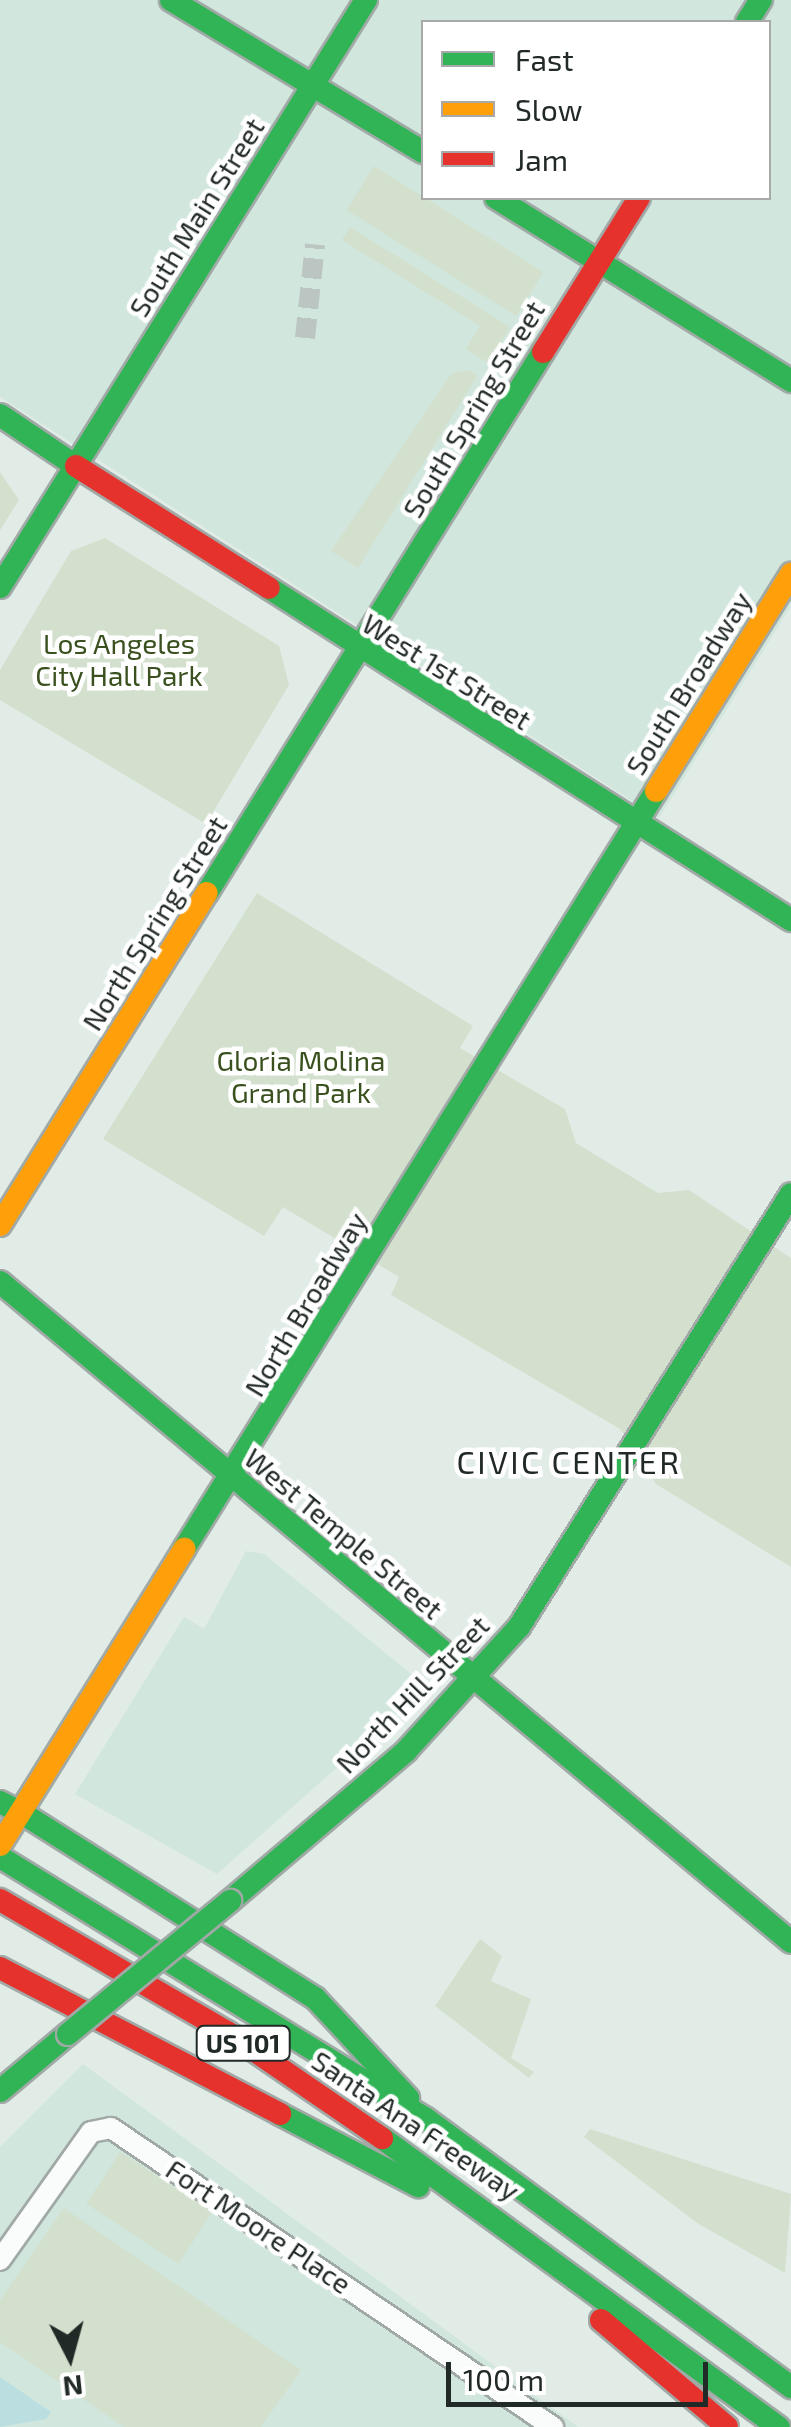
<!DOCTYPE html>
<style>
body{margin:0}
#map{position:relative;width:791px;height:2427px;overflow:hidden;background:#e1ece7;font-family:"Exo 2",sans-serif}
div>[style]{position:absolute}
.built>*{inset:0;background:#d1e6dd}
.green>*{inset:0;background:#d3e0ce;transform-origin:0 0}
.water>*{inset:0;background:#bbdfe1}
.street-tunnel>*{height:20px;margin-top:-10px;transform-origin:0;background:repeating-linear-gradient(90deg,#bbc5c1 0 20px,transparent 0 30px)}
.roads{filter:drop-shadow(2px 0 #a1a9a6) drop-shadow(-2px 0 #a1a9a6) drop-shadow(0 2px #a1a9a6) drop-shadow(0 -2px #a1a9a6)}
.street>*{height:20px;margin:-10px;padding:0 10px;transform-origin:10px;border-radius:10px;background:#fafcfb}
.fast>*{height:22px;margin:-11px;padding:0 11px;transform-origin:11px;border-radius:11px;background:#30b455}
.slow>*{height:22px;margin:-11px;padding:0 11px;transform-origin:11px;border-radius:11px;background:#ff9f0a}
.jam>*{height:22px;margin:-11px;padding:0 11px;transform-origin:11px;border-radius:11px;background:#e5322d}
.bridges{filter:drop-shadow(2px 0 #a1a9a6) drop-shadow(-2px 0 #a1a9a6) drop-shadow(0 2px #a1a9a6) drop-shadow(0 -2px #a1a9a6)}
.fast-bridge>*{height:22px;margin:-11px;padding:0 11px;transform-origin:11px;border-radius:11px;background:#30b455}
span{translate:-50% -50%;white-space:nowrap;text-align:center;line-height:1.15;-webkit-text-stroke:9px #fff;paint-order:stroke}
.shield-label span{padding:2px 8px;background:#fff;border:2px solid;border-radius:8px;-webkit-text-stroke-width:0}
.shield-label{font-size:25px;color:#222a27;font-weight:700}
.street-label{font-size:28px;color:#222a27}
.park-label{font-size:28px;color:#3a501f}
.quarter-label{font-size:32px;color:#222a27;letter-spacing:2.5px}
.legend{position:absolute;left:421px;top:20px;width:350px;height:180px;box-sizing:border-box;background:#fff;border:2px solid #a7aaa9;margin:0;padding:12px 18px;list-style:none;font-size:30px;color:#222a27}
.legend li{display:flex;align-items:center;gap:20px;height:50px}
.legend b{width:50px;border:2px solid #a7aaa9}
.north{position:absolute;left:20px;top:2307px;width:100px;height:100px;-webkit-text-stroke:8px #fff;paint-order:stroke;rotate:174deg;font-size:28px;font-weight:700;line-height:40px;text-align:center;color:#222a27}
.north::after{content:'';display:block;margin:auto;width:35px;height:45px;background:#222a27;clip-path:polygon(50% 0,100% 100%,50% 72%,0 100%)}
.scale{position:absolute;left:446px;top:2362px;width:262px;height:45px;box-sizing:border-box;border:5px solid #222a27;border-top:0;padding-left:12px;font-size:30px;line-height:35px;white-space:nowrap;color:#222a27;-webkit-text-stroke:8px #fff;paint-order:stroke}
</style>
<div id="map">
<div class="built">
<i style="clip-path:polygon(evenodd,0 0,791px 0,791px 606px,659px 818px,0 397px,0 0,423px 22px,768px 22px,768px 198px,423px 198px,423px 22px)"></i>
<i style="clip-path:polygon(246px 1551px,264px 1554px,416px 1678px,414px 1699px,217px 1874px,75px 1794px,184px 1617px,204px 1629px)"></i>
<i style="clip-path:polygon(83px 2064px,578px 2427px,0 2427px,0 2147px)"></i>
</div>
<div class="green">
<i style="left:374px;top:166px;width:200px;height:52px;rotate:32deg"></i>
<i style="clip-path:polygon(350px 227px,510px 327px,488px 363px,466px 349px,480px 326px,342px 240px)"></i>
<i style="clip-path:polygon(469px 370px,477px 376px,358px 568px,331px 551px,452px 373px)"></i>
<i style="clip-path:polygon(0 472px,19px 500px,0 530px)"></i>
<i style="clip-path:polygon(105px 538px,279px 646px,289px 685px,206px 824px,0 700px,0 670px,71px 551px)"></i>
<i style="clip-path:polygon(257px 893px,473px 1026px,460px 1048px,565px 1109px,576px 1143px,658px 1193px,689px 1190px,791px 1258px,791px 1567px,656px 1484px,620px 1429px,391px 1295px,399px 1277px,283px 1207px,264px 1236px,103px 1139px)"></i>
<i style="clip-path:polygon(480px 1939px,502px 1956px,491px 1981px,531px 1999px,511px 2058px,534px 2072px,529px 2078px,435px 2006px)"></i>
<i style="clip-path:polygon(590px 2129px,791px 2194px,785px 2273px,697px 2223px,584px 2137px)"></i>
<i style="left:120px;top:2152px;width:110px;height:62px;rotate:33deg"></i>
<i style="clip-path:polygon(64px 2208px,301px 2370px,261px 2427px,124px 2427px,0 2342px,0 2300px)"></i>
</div>
<div class="water">
<i style="clip-path:polygon(0 2377px,51px 2412px,46px 2419px,0 2427px)"></i>
</div>
<div class="street-tunnel">
<i style="left:305px;top:338px;width:94px;rotate:-83.9deg"></i>
</div>
<div class="roads">
<div class="street">
<i style="left:0;top:2260px;width:157px;rotate:-54.6deg"></i>
<i style="left:91px;top:2132px;width:20px;rotate:-11deg"></i>
<i style="left:111px;top:2128px;width:534px;rotate:34.08deg"></i>
</div>
<div class="fast">
<i style="left:171px;top:0;width:294px;rotate:31.1deg"></i>
<i style="left:747px;top:22px;width:26px;rotate:-58deg"></i>
<i style="left:496px;top:198px;width:347px;rotate:31.8deg"></i>
<i style="left:0;top:415px;width:92px;rotate:33.9deg"></i>
<i style="left:0;top:587px;width:692px;rotate:-58.06deg"></i>
<i style="left:269px;top:588px;width:619px;rotate:32.46deg"></i>
<i style="left:207px;top:893px;width:637px;rotate:-58.16deg"></i>
<i style="left:0;top:1282px;width:1030px;rotate:39.84deg"></i>
<i style="left:184px;top:1549px;width:893px;rotate:-58.09deg"></i>
<i style="left:0;top:1802px;width:25px;rotate:27deg"></i>
<i style="left:22px;top:1813px;width:347px;rotate:32.3deg"></i>
<i style="left:315px;top:1998px;width:137px;rotate:47.1deg"></i>
<i style="left:0;top:1857px;width:500px;rotate:31.59deg"></i>
<i style="left:426px;top:2119px;width:453px;rotate:36.3deg"></i>
<i style="left:230px;top:1901px;width:231px;rotate:-40.4deg"></i>
<i style="left:406px;top:1751px;width:168px;rotate:-47.7deg"></i>
<i style="left:519px;top:1627px;width:511px;rotate:-57.86deg"></i>
<i style="left:0;top:2091px;width:89px;rotate:-40deg"></i>
<i style="left:280px;top:2114px;width:156px;rotate:27.6deg"></i>
<i style="left:382px;top:2138px;width:491px;rotate:36.1deg"></i>
</div>
<div class="slow">
<i style="left:656px;top:791px;width:256px;rotate:-58.1deg"></i>
<i style="left:0;top:1225px;width:391px;rotate:-58.1deg"></i>
<i style="left:0;top:1845px;width:349px;rotate:-58.1deg"></i>
</div>
<div class="jam">
<i style="left:543px;top:352px;width:181px;rotate:-58.1deg"></i>
<i style="left:76px;top:466px;width:228px;rotate:32.3deg"></i>
<i style="left:0;top:1900px;width:263px;rotate:30.2deg"></i>
<i style="left:227px;top:2032px;width:188px;rotate:34.4deg"></i>
<i style="left:0;top:1968px;width:316px;rotate:27.5deg"></i>
<i style="left:601px;top:2320px;width:165px;rotate:40.3deg"></i>
</div>
</div>
<div class="bridges">
<div class="fast-bridge">
<i style="left:68px;top:2034px;width:210px;rotate:-39.4deg"></i>
</div>
</div>
<div class="shield-label">
<span style="left:243px;top:2043px">US 101</span>
</div>
<div class="street-label">
<span style="left:196px;top:217px;rotate:-58deg">South Main Street</span>
<span style="left:473px;top:409px;rotate:-59deg">South Spring Street</span>
<span style="left:447px;top:671px;rotate:32deg">West 1st Street</span>
<span style="left:688px;top:683px;rotate:-58deg">South Broadway</span>
<span style="left:154px;top:923px;rotate:-58deg">North Spring Street</span>
<span style="left:305px;top:1304px;rotate:-59deg">North Broadway</span>
<span style="left:344px;top:1533px;rotate:40deg">West Temple Street</span>
<span style="left:412px;top:1694px;rotate:-46deg">North Hill Street</span>
<span style="left:416px;top:2125px;rotate:34deg">Santa Ana Freeway</span>
<span style="left:259px;top:2226px;rotate:34deg">Fort Moore Place</span>
</div>
<div class="park-label">
<span style="left:119px;top:659px">Los Angeles<br>City Hall Park</span>
<span style="left:301px;top:1076px">Gloria Molina<br>Grand Park</span>
</div>
<div class="quarter-label">
<span style="left:569px;top:1461px">CIVIC CENTER</span>
</div>
<ul class="legend">
<li><b style="height:12px;background:#30b455"></b>Fast</li>
<li><b style="height:12px;background:#ff9f0a"></b>Slow</li>
<li><b style="height:12px;background:#e5322d"></b>Jam</li>
</ul>
<div class="north">N</div>
<div class="scale">100 m</div>
</div>
